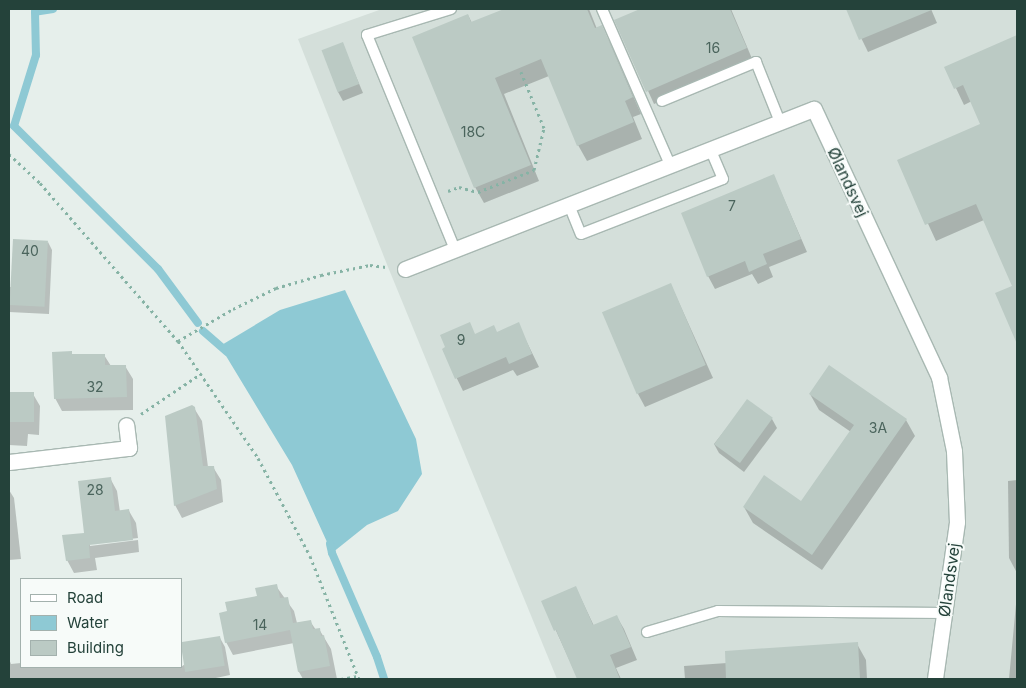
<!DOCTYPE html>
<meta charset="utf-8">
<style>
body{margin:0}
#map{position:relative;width:1026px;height:688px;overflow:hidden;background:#e6efeb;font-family:Inter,sans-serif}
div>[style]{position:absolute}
.built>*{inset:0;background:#d4dfda}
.water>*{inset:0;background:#8ec9d4}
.shadow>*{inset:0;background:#0003}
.stream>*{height:8px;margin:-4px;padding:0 4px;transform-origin:4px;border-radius:4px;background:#8ec9d4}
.building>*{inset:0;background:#bbcac4;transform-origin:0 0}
.path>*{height:3px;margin-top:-1.5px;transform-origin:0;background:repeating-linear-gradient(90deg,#86b3a5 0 2.5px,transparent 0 6.5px)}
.roads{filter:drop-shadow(1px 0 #a8b8b2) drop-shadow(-1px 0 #a8b8b2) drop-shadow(0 1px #a8b8b2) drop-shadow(0 -1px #a8b8b2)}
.service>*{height:10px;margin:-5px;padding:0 5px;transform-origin:5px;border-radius:5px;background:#fff}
.minor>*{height:15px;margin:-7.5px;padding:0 7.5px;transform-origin:7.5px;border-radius:7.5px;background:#fff}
span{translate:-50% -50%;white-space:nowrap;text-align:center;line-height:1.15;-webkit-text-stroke:4px #f7fbf9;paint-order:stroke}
.number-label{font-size:14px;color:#4a645c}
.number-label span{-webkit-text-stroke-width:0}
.street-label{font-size:16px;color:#24423a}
.frame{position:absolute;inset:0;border:10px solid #24423a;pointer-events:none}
.legend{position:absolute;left:20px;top:578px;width:162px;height:90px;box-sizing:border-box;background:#f7fbf9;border:1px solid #a3b1ad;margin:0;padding:6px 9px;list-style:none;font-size:15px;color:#24423a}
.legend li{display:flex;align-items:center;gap:10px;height:25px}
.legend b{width:25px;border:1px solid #a3b1ad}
</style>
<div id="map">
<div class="built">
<i style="clip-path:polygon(382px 9px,1017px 9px,1017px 679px,557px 679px,388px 267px,298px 39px)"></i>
</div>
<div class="water">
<i style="clip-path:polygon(345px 290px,416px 439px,422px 474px,398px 511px,367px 525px,332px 553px,292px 465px,220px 346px,280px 310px)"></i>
</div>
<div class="shadow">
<i style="clip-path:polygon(507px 9px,589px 9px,597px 29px,601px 27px,610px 43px,641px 114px,633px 117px,642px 139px,587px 161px,578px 145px,549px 76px,504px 94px,539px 181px,484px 203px,475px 187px,468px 15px,472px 23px)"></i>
<i style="clip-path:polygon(643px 9px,731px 9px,753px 61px,654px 104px,616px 20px)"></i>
<i style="clip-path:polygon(847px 9px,931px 9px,937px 23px,868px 52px)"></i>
<i style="clip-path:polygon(1017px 36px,1017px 341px,997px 294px,1013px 286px,984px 220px,936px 241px,899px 161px,982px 125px,972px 101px,964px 105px,946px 67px)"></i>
<i style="clip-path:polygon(342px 43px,363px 93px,343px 101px,338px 92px)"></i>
<i style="clip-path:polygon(774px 176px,807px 252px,769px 267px,773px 277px,758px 284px,752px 274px,715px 289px,708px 276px)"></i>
<i style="clip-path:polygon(48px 242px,52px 250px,49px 314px,9px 312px,9px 287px,11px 287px)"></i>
<i style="clip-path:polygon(671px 285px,713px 378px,645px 407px,638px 394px)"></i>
<i style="clip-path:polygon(518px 324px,539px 367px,517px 376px,513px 370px,463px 391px,443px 350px,475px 335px,497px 333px)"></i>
<i style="clip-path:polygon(104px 355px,111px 366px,125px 366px,133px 379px,133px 410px,62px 411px,55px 398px,73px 356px)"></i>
<i style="clip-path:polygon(9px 393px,33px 394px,40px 406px,39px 435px,28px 434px,27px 446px,9px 445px)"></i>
<i style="clip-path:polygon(810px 394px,906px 420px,915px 436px,822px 570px,753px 523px,744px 507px,802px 503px,851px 432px,819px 410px)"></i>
<i style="clip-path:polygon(748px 401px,772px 419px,777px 428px,744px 472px,719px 453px,714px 444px)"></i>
<i style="clip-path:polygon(194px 408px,202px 421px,208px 467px,213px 467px,221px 480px,223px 502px,182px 518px,175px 505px)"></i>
<i style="clip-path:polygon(110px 478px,117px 491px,120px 512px,129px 511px,136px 523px,138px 538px,90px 544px,90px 546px,138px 540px,139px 552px,95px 558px,97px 570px,74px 573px,67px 560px,85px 534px)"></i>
<i style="clip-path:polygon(1017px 480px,1017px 573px,1009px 558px,1008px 481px)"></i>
<i style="clip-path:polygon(9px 490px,14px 498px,21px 559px,9px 560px)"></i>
<i style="clip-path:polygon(276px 586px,294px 611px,297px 623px,310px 621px,316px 630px,319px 629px,331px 649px,337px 679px,303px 679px,299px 672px,294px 643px,233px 655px,226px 642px,228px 612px)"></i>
<i style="clip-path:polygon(576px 588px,594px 626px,617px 617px,624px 629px,637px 660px,616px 668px,621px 679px,578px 679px,543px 602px)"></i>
<i style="clip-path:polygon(1016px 604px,1017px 679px,1009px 679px)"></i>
<i style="clip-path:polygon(220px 638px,225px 647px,230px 675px,211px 679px,9px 679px,9px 659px,11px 664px,21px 663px,21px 667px,181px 667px)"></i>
<i style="clip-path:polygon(857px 644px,866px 660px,867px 679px,685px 679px,684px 666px,727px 663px)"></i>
</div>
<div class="stream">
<i style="left:53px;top:9px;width:18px;rotate:171deg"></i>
<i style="left:35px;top:12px;width:43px;rotate:88.7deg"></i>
<i style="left:36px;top:55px;width:74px;rotate:107.2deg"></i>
<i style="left:14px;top:126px;width:203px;rotate:44.8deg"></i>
<i style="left:158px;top:269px;width:67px;rotate:53.5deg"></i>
<i style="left:203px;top:331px;width:32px;rotate:41deg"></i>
<i style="left:330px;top:544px;width:9px;rotate:77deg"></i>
<i style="left:332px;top:553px;width:113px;rotate:66.6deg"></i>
<i style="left:377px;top:657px;width:23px;rotate:72deg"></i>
</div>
<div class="building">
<i style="clip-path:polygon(504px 9px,587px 9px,595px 28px,602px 25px,633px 97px,625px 101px,634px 122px,577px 146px,541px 59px,495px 78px,531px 165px,474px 188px,412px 37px,468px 14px,471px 22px)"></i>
<i style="clip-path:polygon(640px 9px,730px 9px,747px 48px,646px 92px,614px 20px)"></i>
<i style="clip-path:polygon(846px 9px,934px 9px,859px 40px)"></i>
<i style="clip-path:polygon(1017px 35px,1017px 344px,995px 293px,1012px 286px,976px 204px,925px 225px,897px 160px,980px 124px,963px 85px,954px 89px,944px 67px)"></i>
<i style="left:343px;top:42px;width:45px;height:23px;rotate:69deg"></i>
<i style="clip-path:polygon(774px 174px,801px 239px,763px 254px,767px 264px,749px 272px,745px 261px,707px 277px,681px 213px)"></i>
<i style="left:13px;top:239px;width:35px;height:66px;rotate:3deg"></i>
<i style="left:671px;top:283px;width:89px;height:75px;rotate:67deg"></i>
<i style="clip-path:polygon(470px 322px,475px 334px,494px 325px,497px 332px,519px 322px,532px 354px,509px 364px,506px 357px,455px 379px,442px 349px,445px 347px,440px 335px)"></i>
<i style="clip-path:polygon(72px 351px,72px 354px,105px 354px,105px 365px,126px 365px,127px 397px,54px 399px,52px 352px)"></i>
<i style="clip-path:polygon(829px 365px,907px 419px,812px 555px,743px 507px,764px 475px,801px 501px,854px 425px,809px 394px)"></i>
<i style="left:9px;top:392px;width:25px;height:30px"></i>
<i style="left:747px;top:399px;width:32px;height:56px;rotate:36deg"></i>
<i style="clip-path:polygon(192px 405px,195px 407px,203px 466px,214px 466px,217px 489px,174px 506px,165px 416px)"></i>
<i style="clip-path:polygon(111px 477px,115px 511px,129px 509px,133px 540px,89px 545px,90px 558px,66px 561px,62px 535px,84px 533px,78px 481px)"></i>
<i style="clip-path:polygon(277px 584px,280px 598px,288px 597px,293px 623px,311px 620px,313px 629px,320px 628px,321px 636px,324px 635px,330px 666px,298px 672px,290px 630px,225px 643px,219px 613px,227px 611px,225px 602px,257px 596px,255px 588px)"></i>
<i style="clip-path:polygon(576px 586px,593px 625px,617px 615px,631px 647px,610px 655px,620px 679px,577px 679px,556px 630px,554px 631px,541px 601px)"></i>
<i style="left:220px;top:636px;width:30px;height:40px;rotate:81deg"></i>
<i style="clip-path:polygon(858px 642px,860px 679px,726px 679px,725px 651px)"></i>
</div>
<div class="path">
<i style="left:9px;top:154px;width:42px;rotate:43.1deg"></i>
<i style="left:40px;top:183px;width:210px;rotate:48.9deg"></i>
<i style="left:178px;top:341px;width:142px;rotate:55.6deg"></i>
<i style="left:258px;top:458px;width:111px;rotate:62deg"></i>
<i style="left:310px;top:556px;width:132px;rotate:68.3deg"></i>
<i style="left:448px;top:191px;width:12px;rotate:-20deg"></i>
<i style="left:459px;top:187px;width:20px;rotate:15deg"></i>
<i style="left:478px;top:192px;width:60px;rotate:-21.4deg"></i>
<i style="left:534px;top:170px;width:43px;rotate:-76.6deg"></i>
<i style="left:544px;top:128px;width:61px;rotate:-112.3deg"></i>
<i style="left:178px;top:341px;width:64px;rotate:-30.2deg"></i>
<i style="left:233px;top:309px;width:48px;rotate:-26deg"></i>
<i style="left:276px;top:288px;width:47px;rotate:-16.1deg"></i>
<i style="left:321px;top:275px;width:50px;rotate:-11.5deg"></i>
<i style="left:370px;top:265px;width:16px;rotate:7deg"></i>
<i style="left:141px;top:414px;width:73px;rotate:-33.9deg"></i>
<i style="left:341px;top:679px;width:17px;rotate:-10deg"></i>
</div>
<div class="roads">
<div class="service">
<i style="left:451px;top:9px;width:88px;rotate:162.8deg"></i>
<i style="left:367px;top:35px;width:232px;rotate:67.7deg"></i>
<i style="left:602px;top:9px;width:170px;rotate:66.4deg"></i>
<i style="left:662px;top:101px;width:102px;rotate:-22.5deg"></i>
<i style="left:756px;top:62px;width:65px;rotate:68.2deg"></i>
<i style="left:569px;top:205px;width:31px;rotate:68deg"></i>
<i style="left:581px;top:234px;width:152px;rotate:-21.2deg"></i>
<i style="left:723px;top:179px;width:33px;rotate:-113deg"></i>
<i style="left:647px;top:632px;width:74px;rotate:-16.5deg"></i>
<i style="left:718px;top:611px;width:226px;rotate:0.5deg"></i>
</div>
<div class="minor">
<i style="left:405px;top:269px;width:439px;rotate:-21.4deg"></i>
<i style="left:814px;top:109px;width:296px;rotate:65deg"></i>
<i style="left:939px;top:377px;width:76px;rotate:78.5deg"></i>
<i style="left:954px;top:451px;width:71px;rotate:87.6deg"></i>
<i style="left:957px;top:522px;width:159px;rotate:98deg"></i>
<i style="left:9px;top:462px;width:121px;rotate:-6.7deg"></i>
<i style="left:129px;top:448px;width:23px;rotate:-97deg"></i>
</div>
</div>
<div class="number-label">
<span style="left:713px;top:48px">16</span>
<span style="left:473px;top:132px">18C</span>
<span style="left:732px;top:206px">7</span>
<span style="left:30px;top:251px">40</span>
<span style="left:461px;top:340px">9</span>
<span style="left:95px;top:387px">32</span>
<span style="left:878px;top:428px">3A</span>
<span style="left:95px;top:490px">28</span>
<span style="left:260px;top:625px">14</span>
</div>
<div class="street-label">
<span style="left:848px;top:182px;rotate:65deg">Ølandsvej</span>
<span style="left:949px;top:580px;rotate:-82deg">Ølandsvej</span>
</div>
<div class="frame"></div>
<ul class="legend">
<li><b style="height:6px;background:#fff"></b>Road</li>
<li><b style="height:14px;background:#8ec9d4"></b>Water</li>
<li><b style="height:14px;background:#bbcac4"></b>Building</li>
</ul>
</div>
